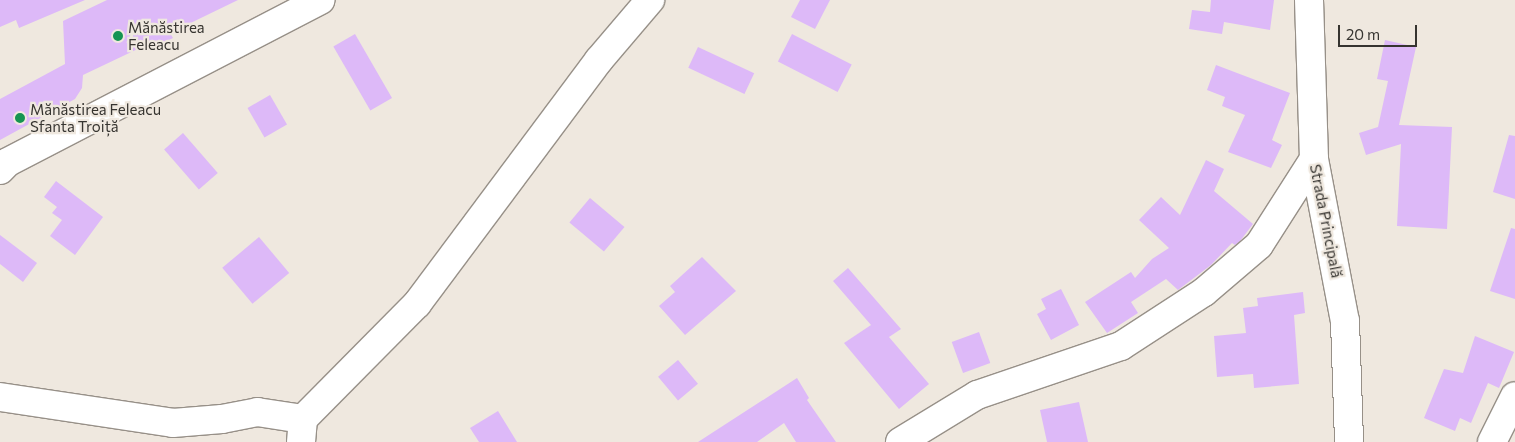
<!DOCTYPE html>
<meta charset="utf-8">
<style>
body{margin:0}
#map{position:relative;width:1515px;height:442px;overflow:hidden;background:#efe8df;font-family:Commissioner,sans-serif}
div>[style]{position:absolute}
.building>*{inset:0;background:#ddb9f8;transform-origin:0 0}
.roads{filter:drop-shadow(1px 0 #979088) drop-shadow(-1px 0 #979088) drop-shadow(0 1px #979088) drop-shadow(0 -1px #979088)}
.minor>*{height:28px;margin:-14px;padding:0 14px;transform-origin:14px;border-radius:14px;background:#fff}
.tertiary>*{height:28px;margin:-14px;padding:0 14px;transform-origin:14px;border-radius:14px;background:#fff}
.dots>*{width:14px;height:14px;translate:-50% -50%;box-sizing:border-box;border:2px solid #efe8df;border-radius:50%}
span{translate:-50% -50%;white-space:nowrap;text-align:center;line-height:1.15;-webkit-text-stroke:4.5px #efe8df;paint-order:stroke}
.poi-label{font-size:15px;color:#363430}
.left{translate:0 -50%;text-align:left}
.street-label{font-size:15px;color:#363430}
.scale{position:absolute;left:1338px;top:25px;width:79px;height:22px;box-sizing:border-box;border:2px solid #363430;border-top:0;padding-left:6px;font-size:15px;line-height:18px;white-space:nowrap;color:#363430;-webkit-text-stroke:4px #efe8df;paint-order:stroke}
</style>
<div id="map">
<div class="building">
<i style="clip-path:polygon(0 0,85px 0,19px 28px,16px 20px,0 27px)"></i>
<i style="clip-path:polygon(107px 0,238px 0,170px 33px,173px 38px,147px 51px,144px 46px,83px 75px,82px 88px,75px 99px,0 140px,0 99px,65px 64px,63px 21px)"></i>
<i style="clip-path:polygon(800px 0,830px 0,815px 29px,791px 17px)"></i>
<i style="clip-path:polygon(1211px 0,1274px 0,1270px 30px,1224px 22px,1222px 34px,1189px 29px,1192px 10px,1210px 12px)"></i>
<i style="left:355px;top:34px;width:74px;height:25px;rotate:60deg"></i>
<i style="left:792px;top:34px;width:67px;height:31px;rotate:27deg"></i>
<i style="clip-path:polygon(1385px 40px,1416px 47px,1399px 125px,1452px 127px,1447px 229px,1397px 226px,1401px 144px,1366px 155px,1359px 133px,1378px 127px,1388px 81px,1377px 79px)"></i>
<i style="left:698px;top:47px;width:62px;height:23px;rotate:25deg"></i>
<i style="clip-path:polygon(1216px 65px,1290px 93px,1272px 140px,1282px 145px,1271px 168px,1228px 152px,1245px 115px,1222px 106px,1225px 97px,1207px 90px)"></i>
<i style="left:270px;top:95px;width:34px;height:26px;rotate:60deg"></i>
<i style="left:183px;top:133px;width:53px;height:25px;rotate:49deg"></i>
<i style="clip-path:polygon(1509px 135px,1515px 136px,1515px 199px,1493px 192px)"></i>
<i style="clip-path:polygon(1206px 160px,1224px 169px,1214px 191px,1253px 224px,1240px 241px,1235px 245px,1232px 243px,1211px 265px,1178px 290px,1166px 279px,1131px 302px,1138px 313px,1107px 333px,1085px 302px,1131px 272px,1135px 278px,1152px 259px,1169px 248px,1139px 220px,1161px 197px,1180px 215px)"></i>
<i style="clip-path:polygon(56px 181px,103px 217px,75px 255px,50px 236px,62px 220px,52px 213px,57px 207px,44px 197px)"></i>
<i style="left:590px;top:198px;width:45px;height:32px;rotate:40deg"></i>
<i style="clip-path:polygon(1511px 228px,1515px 229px,1515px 299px,1490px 291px)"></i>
<i style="clip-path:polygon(0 235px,37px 263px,23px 282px,0 264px)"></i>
<i style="left:259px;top:237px;width:47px;height:48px;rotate:50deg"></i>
<i style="clip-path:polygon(702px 257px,736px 291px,685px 335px,659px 306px,675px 292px,670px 286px)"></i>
<i style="clip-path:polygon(848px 268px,901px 329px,889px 337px,929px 384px,899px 409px,844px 343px,871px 325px,833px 281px)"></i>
<i style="clip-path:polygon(1061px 289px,1079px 325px,1051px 340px,1037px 314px,1046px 309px,1041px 299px)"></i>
<i style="clip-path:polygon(1303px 292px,1305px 313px,1294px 315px,1299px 384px,1254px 388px,1253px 374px,1217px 377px,1214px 336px,1246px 333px,1243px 308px,1258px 306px,1257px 298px)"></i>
<i style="left:979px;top:332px;width:33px;height:29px;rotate:70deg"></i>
<i style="clip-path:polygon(1475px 336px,1514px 352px,1499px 388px,1488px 383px,1471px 423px,1460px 418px,1455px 431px,1424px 418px,1444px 369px,1463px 373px)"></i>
<i style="left:678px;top:360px;width:31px;height:26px;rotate:50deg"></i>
<i style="clip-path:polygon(797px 378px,809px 398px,807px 400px,836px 442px,796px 442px,784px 423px,757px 442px,698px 442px)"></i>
<i style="clip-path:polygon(1079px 402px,1088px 442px,1047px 442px,1040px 410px)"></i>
<i style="clip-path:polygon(498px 411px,517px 442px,479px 442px,470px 428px)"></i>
</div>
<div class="roads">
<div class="minor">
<i style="left:0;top:170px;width:11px;rotate:-45deg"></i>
<i style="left:8px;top:162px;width:352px;rotate:-27.4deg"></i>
<i style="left:0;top:397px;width:175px;rotate:8.5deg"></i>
<i style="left:173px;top:423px;width:49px;rotate:-4.7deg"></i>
<i style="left:222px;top:419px;width:36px;rotate:-11deg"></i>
<i style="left:257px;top:412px;width:47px;rotate:8.7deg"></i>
<i style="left:301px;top:442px;width:23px;rotate:-85deg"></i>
<i style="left:303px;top:419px;width:162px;rotate:-45.3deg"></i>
<i style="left:417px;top:304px;width:304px;rotate:-53.3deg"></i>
<i style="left:599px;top:60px;width:79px;rotate:-49.6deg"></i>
<i style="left:900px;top:442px;width:90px;rotate:-31.4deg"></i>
<i style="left:977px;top:395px;width:152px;rotate:-18.8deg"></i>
<i style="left:1121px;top:346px;width:99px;rotate:-33deg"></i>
<i style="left:1204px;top:292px;width:72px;rotate:-40.5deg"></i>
<i style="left:1259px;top:245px;width:102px;rotate:-57.4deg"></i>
<i style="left:1492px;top:442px;width:51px;rotate:-63.4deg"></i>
</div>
<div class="tertiary">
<i style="left:1309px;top:0;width:159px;rotate:88.2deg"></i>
<i style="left:1314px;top:159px;width:165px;rotate:79.2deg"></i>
<i style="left:1345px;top:321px;width:121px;rotate:88.1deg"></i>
</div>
</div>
<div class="dots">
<i style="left:118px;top:36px;background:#159452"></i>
<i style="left:20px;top:118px;background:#159452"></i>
</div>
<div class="poi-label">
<span class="left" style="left:128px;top:36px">Mănăstirea<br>Feleacu</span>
<span class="left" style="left:30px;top:118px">Mănăstirea Feleacu<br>Sfanta Troiță</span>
</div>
<div class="street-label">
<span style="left:1326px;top:221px;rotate:79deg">Strada Principală</span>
</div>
<div class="scale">20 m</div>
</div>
